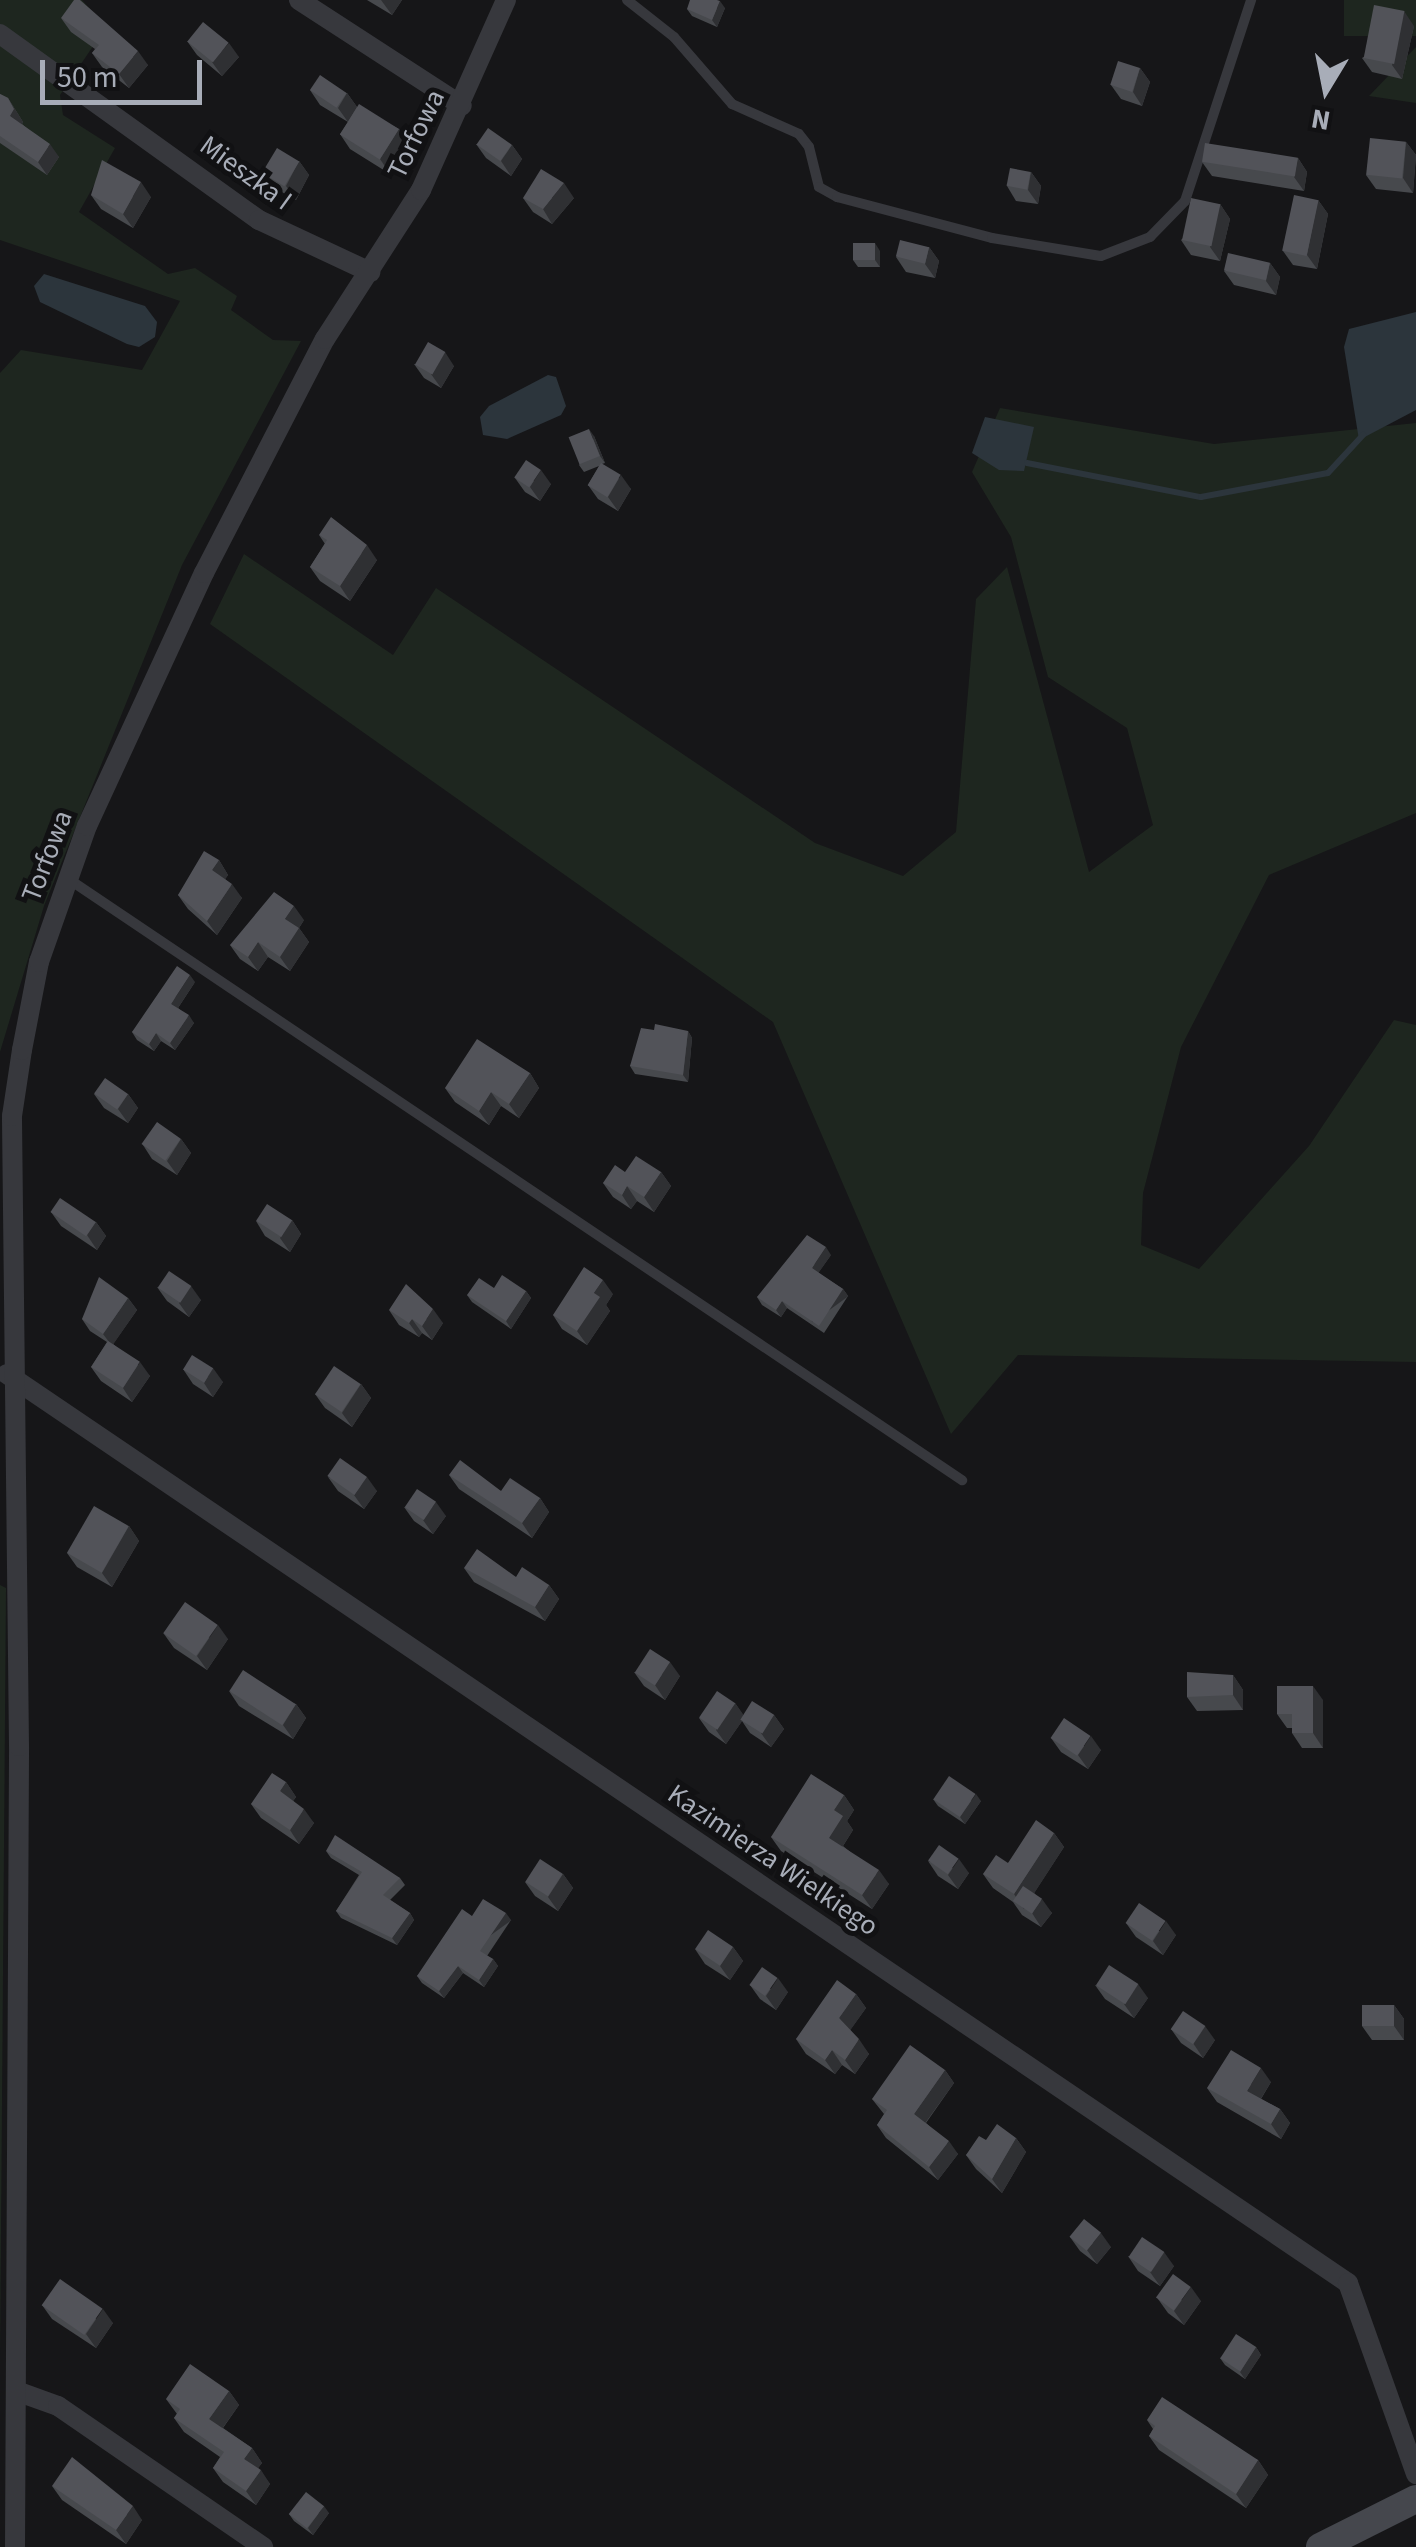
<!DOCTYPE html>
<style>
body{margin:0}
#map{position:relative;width:1416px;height:2547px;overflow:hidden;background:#161618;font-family:"Source Sans 3",sans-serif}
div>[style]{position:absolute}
.green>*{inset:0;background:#1e261f;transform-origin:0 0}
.water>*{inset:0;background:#2c353c}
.stream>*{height:6px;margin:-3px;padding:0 3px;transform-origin:3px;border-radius:3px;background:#2c353c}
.lane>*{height:10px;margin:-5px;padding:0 5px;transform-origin:5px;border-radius:5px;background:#37383d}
.street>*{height:20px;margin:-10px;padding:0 10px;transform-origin:10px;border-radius:10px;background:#37383d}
.secondary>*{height:28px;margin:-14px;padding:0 14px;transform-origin:14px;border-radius:14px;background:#45474d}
.wall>*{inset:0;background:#47494d}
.shaded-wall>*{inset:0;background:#2f3033;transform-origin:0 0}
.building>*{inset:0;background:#525359;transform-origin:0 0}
span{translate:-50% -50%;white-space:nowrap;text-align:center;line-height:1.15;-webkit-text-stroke:10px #111113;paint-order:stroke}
.street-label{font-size:28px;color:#a8adb8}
.north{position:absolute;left:1276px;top:40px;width:100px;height:100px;-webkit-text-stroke:8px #111113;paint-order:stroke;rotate:190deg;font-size:28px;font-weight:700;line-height:40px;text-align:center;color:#a8adb8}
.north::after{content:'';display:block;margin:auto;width:35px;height:45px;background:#a8adb8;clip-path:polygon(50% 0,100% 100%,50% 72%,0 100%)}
.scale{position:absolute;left:40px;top:60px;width:162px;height:45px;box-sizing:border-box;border:5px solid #a8adb8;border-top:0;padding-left:12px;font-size:30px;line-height:35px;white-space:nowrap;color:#a8adb8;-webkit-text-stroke:8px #111113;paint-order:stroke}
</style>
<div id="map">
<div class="green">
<i style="clip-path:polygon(0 0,82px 0,106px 27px,60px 95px,63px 115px,115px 148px,79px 212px,168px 274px,195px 268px,237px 296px,231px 310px,273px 340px,301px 341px,182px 565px,44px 906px,0 1052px,0 373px,21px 350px,142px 370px,180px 301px,0 240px)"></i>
<i style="left:1344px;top:0;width:72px;height:36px"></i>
<i style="clip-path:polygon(1416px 47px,1416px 103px,1369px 96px)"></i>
<i style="clip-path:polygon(1000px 408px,1214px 444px,1416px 423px,1416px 813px,1269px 875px,1181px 1047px,1143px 1193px,1141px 1245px,1199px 1269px,1309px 1146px,1394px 1020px,1416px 1025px,1416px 1362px,1018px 1355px,951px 1434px,773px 1022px,210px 624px,244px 554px,393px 655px,436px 588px,815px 843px,903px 876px,956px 832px,976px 599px,1007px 567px,1089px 872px,1153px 825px,1127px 728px,1048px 677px,1011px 537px,972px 472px)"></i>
<i style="clip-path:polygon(0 1585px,6px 1588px,0 2360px)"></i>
</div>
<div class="water">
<i style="clip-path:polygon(44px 274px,145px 306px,157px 322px,155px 337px,139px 347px,127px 344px,40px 302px,34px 286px)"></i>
<i style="clip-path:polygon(1416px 312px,1416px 410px,1359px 440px,1344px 347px,1349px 329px)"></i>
<i style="clip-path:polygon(548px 375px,556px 377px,566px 406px,561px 415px,507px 439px,483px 435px,480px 417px,489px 406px)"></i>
<i style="clip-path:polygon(985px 417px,1034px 427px,1024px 471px,999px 470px,972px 453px)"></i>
</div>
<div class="stream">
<i style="left:1027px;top:463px;width:177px;rotate:11.1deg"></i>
<i style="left:1201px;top:497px;width:129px;rotate:-10.7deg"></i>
<i style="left:1328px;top:473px;width:52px;rotate:-47.4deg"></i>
</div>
<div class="lane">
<i style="left:627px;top:0;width:60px;rotate:38.2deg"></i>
<i style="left:674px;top:37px;width:89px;rotate:49.1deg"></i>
<i style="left:732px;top:104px;width:73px;rotate:24.1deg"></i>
<i style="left:799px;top:134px;width:16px;rotate:52deg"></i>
<i style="left:809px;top:147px;width:41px;rotate:76deg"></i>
<i style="left:819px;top:187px;width:21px;rotate:29deg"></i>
<i style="left:837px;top:197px;width:160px;rotate:14.8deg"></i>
<i style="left:992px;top:238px;width:110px;rotate:9.4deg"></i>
<i style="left:1101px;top:256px;width:53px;rotate:-21.2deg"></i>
<i style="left:1150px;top:237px;width:50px;rotate:-45.8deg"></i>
<i style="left:1185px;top:201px;width:212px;rotate:-71.8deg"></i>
<i style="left:67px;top:878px;width:1079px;rotate:33.93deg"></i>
</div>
<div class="street">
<i style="left:299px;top:0;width:194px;rotate:33deg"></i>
<i style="left:0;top:34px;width:319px;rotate:35.7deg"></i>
<i style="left:259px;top:220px;width:123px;rotate:25.1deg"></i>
<i style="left:7px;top:1374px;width:1620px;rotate:34.13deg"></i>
<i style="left:1348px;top:2283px;width:203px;rotate:70.4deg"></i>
<i style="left:19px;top:2392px;width:41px;rotate:19.7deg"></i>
<i style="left:58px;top:2406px;width:249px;rotate:34.5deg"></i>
<i style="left:15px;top:2547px;width:801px;rotate:-89.71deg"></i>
<i style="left:19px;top:1746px;width:630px;rotate:-90.64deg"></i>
<i style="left:12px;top:1116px;width:67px;rotate:-81.4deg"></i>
<i style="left:22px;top:1050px;width:90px;rotate:-79.1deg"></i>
<i style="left:39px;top:962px;width:144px;rotate:-70.6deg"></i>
<i style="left:87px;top:826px;width:279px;rotate:-65.2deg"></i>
<i style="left:204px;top:573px;width:263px;rotate:-62.7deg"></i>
<i style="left:325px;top:339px;width:177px;rotate:-57.2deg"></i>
<i style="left:421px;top:190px;width:208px;rotate:-65.9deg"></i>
</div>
<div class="secondary">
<i style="left:1320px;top:2547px;width:107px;rotate:-26.6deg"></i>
</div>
<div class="wall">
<i style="clip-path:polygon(367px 0,402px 0,392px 15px)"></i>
<i style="clip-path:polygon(725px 8px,717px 27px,692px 16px,687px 9px)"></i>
<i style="clip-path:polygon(61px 18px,148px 65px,129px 88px,102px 67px,92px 53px,95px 49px,71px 32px)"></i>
<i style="clip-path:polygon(1414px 26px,1402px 79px,1372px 72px,1362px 58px)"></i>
<i style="clip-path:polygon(187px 41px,239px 57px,222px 76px,197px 55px)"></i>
<i style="clip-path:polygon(1140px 68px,1150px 82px,1142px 106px,1121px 99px,1111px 85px)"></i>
<i style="clip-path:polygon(310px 90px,347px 93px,357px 107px,399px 129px,409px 143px,390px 174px,350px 149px,340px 134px,348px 122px,320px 105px)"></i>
<i style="clip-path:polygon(0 94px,8px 98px,23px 122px,22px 124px,59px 157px,47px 175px,0 143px)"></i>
<i style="clip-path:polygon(1406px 142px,1416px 155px,1413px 193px,1376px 189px,1366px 175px)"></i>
<i style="clip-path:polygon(476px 144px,512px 145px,522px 159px,511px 176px,486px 158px)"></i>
<i style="clip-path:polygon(1298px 158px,1307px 172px,1304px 191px,1212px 176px,1202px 162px)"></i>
<i style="clip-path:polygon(299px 161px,309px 175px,296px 200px,273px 187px,263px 173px)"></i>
<i style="clip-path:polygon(1031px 172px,1041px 186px,1038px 204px,1016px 201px,1007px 186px)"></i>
<i style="clip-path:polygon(91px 195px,151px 197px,133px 228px,101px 209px)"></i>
<i style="clip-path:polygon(523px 198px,574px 198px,552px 224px,533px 212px)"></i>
<i style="clip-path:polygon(1318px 200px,1328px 214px,1317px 269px,1293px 265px,1283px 251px)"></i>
<i style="clip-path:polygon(1220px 204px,1230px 219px,1220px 261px,1191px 255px,1181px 240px)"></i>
<i style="clip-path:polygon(929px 247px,939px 261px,935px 278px,906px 272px,896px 257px)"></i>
<i style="clip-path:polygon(880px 251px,880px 267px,858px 267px,853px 260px)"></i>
<i style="clip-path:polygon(1270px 263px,1280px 277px,1276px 295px,1234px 285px,1224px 271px)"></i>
<i style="clip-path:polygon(414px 364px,454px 366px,441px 388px,424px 378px)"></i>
<i style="clip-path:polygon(594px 436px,605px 463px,602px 464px,631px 489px,618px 511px,598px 499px,588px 485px,599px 466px,584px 472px,579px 465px)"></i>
<i style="clip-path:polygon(515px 478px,551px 484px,540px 501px,525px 492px)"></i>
<i style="clip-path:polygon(319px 535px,377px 560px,350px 601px,320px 581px,310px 567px,325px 544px)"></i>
<i style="clip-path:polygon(219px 860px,228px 875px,225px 879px,242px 898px,217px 935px,188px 909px,178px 895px)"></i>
<i style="clip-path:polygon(304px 920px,299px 928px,309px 942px,290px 971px,268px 957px,258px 971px,240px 959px,230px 945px)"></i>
<i style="clip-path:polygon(195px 982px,178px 1008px,194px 1023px,175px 1050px,161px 1041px,154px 1051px,137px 1040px,132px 1032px)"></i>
<i style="clip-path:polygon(654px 1030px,688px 1031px,692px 1038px,688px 1082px,635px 1074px,630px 1066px)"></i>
<i style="clip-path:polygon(530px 1073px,539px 1088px,519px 1118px,501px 1106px,489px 1125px,455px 1102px,445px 1088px)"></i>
<i style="clip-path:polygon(94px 1094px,128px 1094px,138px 1108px,128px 1123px,104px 1108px)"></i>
<i style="clip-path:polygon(181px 1139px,191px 1153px,177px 1175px,152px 1159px,143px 1145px)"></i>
<i style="clip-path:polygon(625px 1172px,661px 1172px,671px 1186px,654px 1212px,637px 1201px,631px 1209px,613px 1197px,603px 1183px)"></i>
<i style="clip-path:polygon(51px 1212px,96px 1222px,106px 1236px,97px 1250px,61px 1226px)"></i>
<i style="clip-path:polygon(292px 1220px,301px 1234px,290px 1252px,265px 1236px,256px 1221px)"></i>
<i style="clip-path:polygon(831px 1255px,818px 1273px,843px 1289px,848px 1296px,824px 1333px,787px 1308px,781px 1317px,762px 1305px,757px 1297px)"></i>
<i style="clip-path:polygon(157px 1287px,201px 1300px,189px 1317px,167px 1301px)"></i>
<i style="clip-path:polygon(494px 1288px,526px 1291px,531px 1298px,511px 1329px,472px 1302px,467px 1295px)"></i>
<i style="clip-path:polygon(613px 1294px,606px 1305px,610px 1311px,587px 1345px,562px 1329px,553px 1315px)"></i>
<i style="clip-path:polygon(128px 1298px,137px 1310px,113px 1344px,150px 1376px,132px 1402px,101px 1381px,91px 1367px,107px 1342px,90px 1331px,82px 1319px)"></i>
<i style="clip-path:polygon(389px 1310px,443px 1323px,432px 1340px,422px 1333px,419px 1337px,399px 1325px)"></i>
<i style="clip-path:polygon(183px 1369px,223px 1382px,213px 1397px,193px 1384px)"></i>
<i style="clip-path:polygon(361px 1384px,371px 1398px,352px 1427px,325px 1408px,315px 1394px)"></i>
<i style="clip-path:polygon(449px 1475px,501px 1491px,540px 1498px,549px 1512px,532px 1538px,459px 1489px)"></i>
<i style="clip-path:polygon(328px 1477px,377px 1491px,364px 1509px,338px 1491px)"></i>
<i style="clip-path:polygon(404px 1507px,446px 1516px,433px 1534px,414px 1521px)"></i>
<i style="clip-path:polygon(129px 1526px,139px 1541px,112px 1587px,77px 1567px,67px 1553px)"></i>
<i style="clip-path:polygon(464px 1568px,516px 1577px,549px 1585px,559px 1599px,545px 1621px,474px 1582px)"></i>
<i style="clip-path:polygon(164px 1634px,228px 1639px,207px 1670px,174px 1648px)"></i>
<i style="clip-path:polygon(634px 1672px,680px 1676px,665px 1700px,644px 1686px)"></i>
<i style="clip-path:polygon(1233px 1675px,1243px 1690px,1243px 1710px,1197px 1711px,1187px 1697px)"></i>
<i style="clip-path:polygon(229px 1691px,296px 1704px,306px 1718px,293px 1739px,239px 1706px)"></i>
<i style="clip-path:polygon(1323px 1700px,1323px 1748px,1302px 1748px,1292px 1733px,1292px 1728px,1287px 1728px,1277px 1714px)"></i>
<i style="clip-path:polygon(735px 1703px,743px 1715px,774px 1715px,784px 1729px,771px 1747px,750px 1733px,742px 1721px,726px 1744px,709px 1732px,699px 1718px)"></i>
<i style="clip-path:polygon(1051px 1738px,1101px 1750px,1088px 1769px,1061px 1752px)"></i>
<i style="clip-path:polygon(286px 1782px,296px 1797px,293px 1801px,314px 1823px,299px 1844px,261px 1818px,251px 1804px)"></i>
<i style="clip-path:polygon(844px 1795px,854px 1810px,847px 1821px,853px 1830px,843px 1846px,889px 1884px,872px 1909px,781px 1851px,771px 1837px)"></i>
<i style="clip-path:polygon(933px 1799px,981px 1801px,965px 1824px,938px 1806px)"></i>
<i style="clip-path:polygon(1054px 1833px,1064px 1847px,1034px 1893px,1052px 1913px,1041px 1927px,1022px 1915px,1013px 1902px,993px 1888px,983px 1874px,1008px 1863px)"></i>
<i style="clip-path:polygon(326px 1851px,400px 1878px,405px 1885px,390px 1900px,410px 1913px,414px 1920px,397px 1945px,341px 1918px,336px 1911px,359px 1875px,331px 1858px)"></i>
<i style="clip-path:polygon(928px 1861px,969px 1873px,958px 1889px,938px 1876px)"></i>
<i style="clip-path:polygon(563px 1874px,573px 1888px,558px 1911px,535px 1896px,525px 1882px)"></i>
<i style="clip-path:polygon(472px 1916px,511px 1920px,487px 1956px,493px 1959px,498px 1966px,484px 1987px,463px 1973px,444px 1998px,422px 1983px,417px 1976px)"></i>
<i style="clip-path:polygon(1126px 1923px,1176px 1935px,1163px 1955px,1136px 1937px)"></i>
<i style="clip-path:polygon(733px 1947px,743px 1961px,730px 1980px,705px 1964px,695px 1949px)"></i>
<i style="clip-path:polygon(750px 1985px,788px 1992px,776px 2010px,760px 1999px)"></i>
<i style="clip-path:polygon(1095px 1985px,1148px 1998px,1134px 2018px,1105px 1999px)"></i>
<i style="clip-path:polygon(856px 1994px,866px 2008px,850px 2030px,869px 2054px,855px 2074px,842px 2065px,835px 2074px,806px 2054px,796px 2039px)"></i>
<i style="clip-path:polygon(1394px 2005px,1404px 2019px,1404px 2040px,1372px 2040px,1362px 2026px)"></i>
<i style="clip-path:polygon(1171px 2029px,1215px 2040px,1203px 2058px,1181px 2043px)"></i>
<i style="clip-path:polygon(945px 2070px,954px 2083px,926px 2123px,958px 2154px,938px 2180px,886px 2138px,877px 2125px,884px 2114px,872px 2099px)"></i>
<i style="clip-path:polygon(1271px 2082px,1261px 2099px,1280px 2109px,1290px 2123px,1281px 2139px,1217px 2102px,1207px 2088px)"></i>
<i style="clip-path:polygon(1016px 2138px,1026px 2152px,1002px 2193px,976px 2169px,966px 2155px,986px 2140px)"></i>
<i style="clip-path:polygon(1070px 2237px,1111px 2247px,1097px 2264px,1080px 2251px)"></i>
<i style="clip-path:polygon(1128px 2256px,1174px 2266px,1160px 2286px,1138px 2271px)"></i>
<i style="clip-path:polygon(1158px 2299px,1201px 2301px,1184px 2325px,1168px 2313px)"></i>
<i style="clip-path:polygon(42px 2305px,113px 2323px,96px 2348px,52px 2319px)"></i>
<i style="clip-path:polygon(1256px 2347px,1261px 2355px,1245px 2379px,1225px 2365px,1220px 2358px)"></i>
<i style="clip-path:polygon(229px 2391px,239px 2405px,223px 2428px,252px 2448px,262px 2463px,258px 2468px,270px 2484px,256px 2505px,223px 2482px,213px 2468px,220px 2457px,184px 2432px,174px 2418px,177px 2414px,166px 2399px)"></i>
<i style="clip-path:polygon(1147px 2420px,1258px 2460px,1268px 2475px,1246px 2508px,1159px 2450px,1149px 2436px,1153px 2429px)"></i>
<i style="clip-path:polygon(52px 2486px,142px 2520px,126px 2544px,62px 2500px)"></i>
<i style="clip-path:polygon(329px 2513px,313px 2535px,294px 2521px,289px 2514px)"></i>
</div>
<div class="shaded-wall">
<i style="clip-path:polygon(381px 0,402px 0,392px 15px)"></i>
<i style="clip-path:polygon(720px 1px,725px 8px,717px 27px,712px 20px)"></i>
<i style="clip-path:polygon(1404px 11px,1414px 26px,1402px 79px,1392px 65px)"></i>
<i style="clip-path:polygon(229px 43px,239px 57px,222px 76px,212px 62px)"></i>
<i style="clip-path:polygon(138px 51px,148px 65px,129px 88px,119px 74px)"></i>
<i style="clip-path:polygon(1140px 68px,1150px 82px,1142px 106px,1133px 92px)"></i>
<i style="clip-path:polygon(347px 93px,357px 107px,348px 122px,338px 108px)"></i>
<i style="clip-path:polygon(8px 98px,23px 122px,19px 129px,10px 116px)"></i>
<i style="clip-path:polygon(399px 129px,409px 143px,390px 174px,380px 159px)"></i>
<i style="clip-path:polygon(1406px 142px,1416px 155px,1413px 193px,1403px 178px)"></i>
<i style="clip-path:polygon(50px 144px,59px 157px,47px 175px,38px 162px)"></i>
<i style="clip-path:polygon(512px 145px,522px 159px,511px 176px,501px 161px)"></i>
<i style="clip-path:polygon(1298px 158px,1307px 172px,1304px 191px,1294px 177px)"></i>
<i style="clip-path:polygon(299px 161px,309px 175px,296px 200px,286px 186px)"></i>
<i style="clip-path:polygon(1031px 172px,1041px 186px,1038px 204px,1028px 190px)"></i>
<i style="clip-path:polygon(141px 182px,151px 197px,133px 228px,123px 214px)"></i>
<i style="clip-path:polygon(564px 183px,574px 198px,552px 224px,543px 209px)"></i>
<i style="clip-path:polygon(1318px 200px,1328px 214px,1317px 269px,1307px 255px)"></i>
<i style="clip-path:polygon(1220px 204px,1230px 219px,1220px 261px,1210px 247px)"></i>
<i style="clip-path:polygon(875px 243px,880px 251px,880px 267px,875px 260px)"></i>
<i style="clip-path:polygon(929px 247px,939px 261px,935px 278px,925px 264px)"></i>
<i style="clip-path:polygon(1270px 263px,1280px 277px,1276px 295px,1266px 281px)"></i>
<i style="clip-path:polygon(445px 352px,454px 366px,441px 388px,431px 374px)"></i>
<i style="clip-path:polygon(589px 429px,594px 436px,605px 463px,600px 456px)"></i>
<i style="clip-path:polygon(541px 470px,551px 484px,540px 501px,530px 487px)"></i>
<i style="clip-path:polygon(621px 475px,631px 489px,618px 511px,608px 497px)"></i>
<i style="clip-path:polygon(367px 545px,377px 560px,350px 601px,340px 586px)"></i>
<i style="clip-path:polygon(219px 860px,228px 875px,222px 884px,212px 870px)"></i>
<i style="clip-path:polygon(232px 884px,242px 898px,217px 935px,207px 921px)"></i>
<i style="clip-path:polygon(294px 906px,304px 920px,299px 928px,309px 942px,290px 971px,280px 957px,285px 919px)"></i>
<i style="clip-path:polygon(258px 942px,268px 957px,258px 971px,248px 957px)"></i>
<i style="clip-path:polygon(190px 975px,195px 982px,176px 1011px,171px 1004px)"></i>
<i style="clip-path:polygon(189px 1015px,194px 1023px,175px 1050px,170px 1043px)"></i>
<i style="clip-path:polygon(688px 1031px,692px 1038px,688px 1082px,683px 1075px)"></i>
<i style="clip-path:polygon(156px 1033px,161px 1041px,154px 1051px,149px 1044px)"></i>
<i style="clip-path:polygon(530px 1073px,539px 1088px,519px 1118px,509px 1104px)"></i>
<i style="clip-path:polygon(491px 1092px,501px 1106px,489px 1125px,479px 1111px)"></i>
<i style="clip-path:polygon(128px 1094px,138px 1108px,128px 1123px,118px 1109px)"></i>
<i style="clip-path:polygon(181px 1139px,191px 1153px,177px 1175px,167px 1161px)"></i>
<i style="clip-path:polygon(661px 1172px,671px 1186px,654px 1212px,644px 1197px)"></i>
<i style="clip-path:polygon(627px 1186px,637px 1201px,631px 1209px,622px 1195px)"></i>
<i style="clip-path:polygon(292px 1220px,301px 1234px,290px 1252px,280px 1238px)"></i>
<i style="clip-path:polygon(96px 1222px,106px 1236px,97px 1250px,87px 1235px)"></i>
<i style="clip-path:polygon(826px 1247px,831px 1255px,817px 1275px,812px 1268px)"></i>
<i style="clip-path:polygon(603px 1280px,613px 1294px,606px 1305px,610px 1311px,587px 1345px,577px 1331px,594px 1293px)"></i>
<i style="clip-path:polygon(191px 1286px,201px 1300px,189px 1317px,179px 1303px)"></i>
<i style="left:843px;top:1289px;width:9px;height:44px;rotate:54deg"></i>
<i style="clip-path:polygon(526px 1291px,531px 1298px,511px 1329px,506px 1321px)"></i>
<i style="clip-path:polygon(128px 1298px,137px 1310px,112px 1346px,103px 1334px)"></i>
<i style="clip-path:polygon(782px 1301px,787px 1308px,781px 1317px,776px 1310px)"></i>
<i style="clip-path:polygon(433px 1309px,443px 1323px,432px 1340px,422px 1326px)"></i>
<i style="clip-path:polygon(412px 1319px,422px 1333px,419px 1337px,409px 1323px)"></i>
<i style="clip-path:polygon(140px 1362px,150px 1376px,132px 1402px,123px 1388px)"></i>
<i style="clip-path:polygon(213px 1368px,223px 1382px,213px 1397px,204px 1383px)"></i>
<i style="clip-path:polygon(361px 1384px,371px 1398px,352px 1427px,342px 1413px)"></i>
<i style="clip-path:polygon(367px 1477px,377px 1491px,364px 1509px,354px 1495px)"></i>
<i style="clip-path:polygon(540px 1498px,549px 1512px,532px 1538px,522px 1523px)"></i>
<i style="clip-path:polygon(436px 1502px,446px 1516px,433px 1534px,423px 1520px)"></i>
<i style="clip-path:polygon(129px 1526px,139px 1541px,112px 1587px,102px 1573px)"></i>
<i style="clip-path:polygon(549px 1585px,559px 1599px,545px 1621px,535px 1607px)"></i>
<i style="clip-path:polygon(218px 1625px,228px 1639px,207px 1670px,197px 1656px)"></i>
<i style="clip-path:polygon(670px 1662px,680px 1676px,665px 1700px,655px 1685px)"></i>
<i style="clip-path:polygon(1233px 1675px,1243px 1690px,1243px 1710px,1233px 1695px)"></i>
<i style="clip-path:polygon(1313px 1686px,1323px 1700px,1323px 1748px,1313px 1733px)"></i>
<i style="clip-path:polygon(735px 1703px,745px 1717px,726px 1744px,716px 1730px)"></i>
<i style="clip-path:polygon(296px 1704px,306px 1718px,293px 1739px,283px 1725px)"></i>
<i style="clip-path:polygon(774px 1715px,784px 1729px,771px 1747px,761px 1733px)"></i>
<i style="clip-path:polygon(1091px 1736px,1101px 1750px,1088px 1769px,1078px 1755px)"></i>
<i style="clip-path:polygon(286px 1782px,296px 1797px,290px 1805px,280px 1791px)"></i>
<i style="clip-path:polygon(976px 1794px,981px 1801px,965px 1824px,960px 1817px)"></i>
<i style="clip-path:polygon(844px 1795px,854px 1810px,847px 1821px,853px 1830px,839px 1852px,829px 1838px,834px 1810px)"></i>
<i style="clip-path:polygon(304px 1809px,314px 1823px,299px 1844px,290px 1830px)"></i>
<i style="clip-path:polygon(1054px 1833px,1064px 1847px,1024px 1909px,1014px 1894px)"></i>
<i style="clip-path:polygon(959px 1859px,969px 1873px,958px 1889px,948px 1875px)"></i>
<i style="clip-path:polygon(879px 1870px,889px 1884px,872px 1909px,862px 1895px)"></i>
<i style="clip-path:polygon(563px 1874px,573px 1888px,558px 1911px,548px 1897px)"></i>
<i style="clip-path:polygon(1042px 1899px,1052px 1913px,1041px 1927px,1032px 1913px)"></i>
<i style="clip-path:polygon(410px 1913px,414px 1920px,397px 1945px,392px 1938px)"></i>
<i style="left:506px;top:1913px;width:9px;height:46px;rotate:54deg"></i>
<i style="clip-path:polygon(1166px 1921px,1176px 1935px,1163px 1955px,1153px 1941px)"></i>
<i style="clip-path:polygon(733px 1947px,743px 1961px,730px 1980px,720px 1966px)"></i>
<i style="clip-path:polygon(493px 1959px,498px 1966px,484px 1987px,479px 1980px)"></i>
<i style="clip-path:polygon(458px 1966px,463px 1973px,444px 1998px,439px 1991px)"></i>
<i style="clip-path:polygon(778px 1978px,788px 1992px,776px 2010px,766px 1996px)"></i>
<i style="clip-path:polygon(1138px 1984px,1148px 1998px,1134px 2018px,1124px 2004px)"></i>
<i style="clip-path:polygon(856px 1994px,866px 2008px,849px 2032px,839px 2018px)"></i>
<i style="clip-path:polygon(1394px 2005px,1404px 2019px,1404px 2040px,1394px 2026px)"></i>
<i style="clip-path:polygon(1205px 2026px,1215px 2040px,1203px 2058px,1193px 2043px)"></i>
<i style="clip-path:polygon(859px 2039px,869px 2054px,855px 2074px,845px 2060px)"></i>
<i style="clip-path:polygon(832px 2050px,842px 2065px,835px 2074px,825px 2060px)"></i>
<i style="clip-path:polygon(1261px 2068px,1271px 2082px,1257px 2105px,1247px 2091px)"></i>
<i style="clip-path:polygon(945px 2070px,954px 2083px,923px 2126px,914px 2114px)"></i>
<i style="clip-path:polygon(1280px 2109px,1290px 2123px,1281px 2139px,1271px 2124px)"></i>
<i style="clip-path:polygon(1016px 2138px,1026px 2152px,1002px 2193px,992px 2179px)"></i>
<i style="clip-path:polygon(949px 2141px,958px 2154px,938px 2180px,929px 2167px)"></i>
<i style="clip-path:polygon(1101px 2233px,1111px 2247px,1097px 2264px,1087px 2250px)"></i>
<i style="clip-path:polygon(1164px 2252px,1174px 2266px,1160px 2286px,1150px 2272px)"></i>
<i style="clip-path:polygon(1191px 2287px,1201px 2301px,1184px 2325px,1174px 2311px)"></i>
<i style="clip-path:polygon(103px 2309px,113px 2323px,96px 2348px,86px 2334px)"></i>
<i style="clip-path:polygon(1256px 2347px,1261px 2355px,1245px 2379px,1240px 2372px)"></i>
<i style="clip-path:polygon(229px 2391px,239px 2405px,219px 2433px,209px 2419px)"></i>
<i style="clip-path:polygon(252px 2448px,262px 2463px,254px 2473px,244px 2459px)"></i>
<i style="clip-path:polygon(1258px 2460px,1268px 2475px,1246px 2508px,1236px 2494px)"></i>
<i style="clip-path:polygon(261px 2470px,270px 2484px,256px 2505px,246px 2491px)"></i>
<i style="clip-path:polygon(133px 2506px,142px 2520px,126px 2544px,116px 2530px)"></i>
<i style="clip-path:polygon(324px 2506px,329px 2513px,313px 2535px,308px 2528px)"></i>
</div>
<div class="building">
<i style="clip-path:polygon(74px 0,80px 0,138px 51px,119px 74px,92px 53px,99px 45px,61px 18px)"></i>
<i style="clip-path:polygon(690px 0,717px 0,720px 1px,712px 20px,687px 9px)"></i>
<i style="left:1374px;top:5px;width:31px;height:54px;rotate:11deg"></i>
<i style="left:203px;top:22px;width:33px;height:25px;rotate:39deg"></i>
<i style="left:1118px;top:61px;width:23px;height:25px;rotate:18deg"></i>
<i style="left:320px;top:75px;width:32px;height:18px;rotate:34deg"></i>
<i style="clip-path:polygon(0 94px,8px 98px,14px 109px,10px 116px,50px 144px,38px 162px,0 136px)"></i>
<i style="left:359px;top:104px;width:47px;height:36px;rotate:32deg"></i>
<i style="left:488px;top:128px;width:29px;height:20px;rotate:35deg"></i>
<i style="left:1370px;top:138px;width:36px;height:37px;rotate:6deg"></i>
<i style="left:1205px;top:143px;width:94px;height:19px;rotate:9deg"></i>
<i style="left:277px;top:148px;width:26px;height:29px;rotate:31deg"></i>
<i style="clip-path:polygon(102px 160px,141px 182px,123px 214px,91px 195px)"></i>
<i style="left:1010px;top:168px;width:21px;height:18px;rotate:11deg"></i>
<i style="clip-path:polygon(541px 169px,564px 183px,543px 209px,523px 198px)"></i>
<i style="left:1294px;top:195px;width:25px;height:57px;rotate:12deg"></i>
<i style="left:1191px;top:198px;width:30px;height:43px;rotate:12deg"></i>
<i style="left:900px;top:240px;width:30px;height:17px;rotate:14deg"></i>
<i style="left:853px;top:243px;width:22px;height:17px"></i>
<i style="left:1228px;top:253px;width:43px;height:18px;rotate:13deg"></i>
<i style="left:428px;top:342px;width:20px;height:26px;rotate:30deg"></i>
<i style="left:589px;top:429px;width:29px;height:22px;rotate:68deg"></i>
<i style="left:526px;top:460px;width:18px;height:21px;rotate:34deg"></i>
<i style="left:601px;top:463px;width:23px;height:26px;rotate:31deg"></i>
<i style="clip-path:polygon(331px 517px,367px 545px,340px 586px,310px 567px,327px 540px,319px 535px)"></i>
<i style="clip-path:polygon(204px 851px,219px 860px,212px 870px,232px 884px,207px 921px,178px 895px)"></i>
<i style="clip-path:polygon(274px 892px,294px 906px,285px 919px,299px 928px,280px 957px,258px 942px,248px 957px,230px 945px)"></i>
<i style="clip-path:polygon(177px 966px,190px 975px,171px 1004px,189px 1015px,170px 1043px,156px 1033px,149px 1044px,132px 1032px)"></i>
<i style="clip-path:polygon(655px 1024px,688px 1031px,683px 1075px,630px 1066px,641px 1028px,654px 1030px)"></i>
<i style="clip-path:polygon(477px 1039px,530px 1073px,509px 1104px,491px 1092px,479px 1111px,445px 1088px)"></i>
<i style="left:105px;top:1078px;width:28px;height:19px;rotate:35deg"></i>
<i style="left:157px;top:1122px;width:29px;height:27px;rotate:35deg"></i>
<i style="clip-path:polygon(636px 1156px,661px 1172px,644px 1197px,627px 1186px,622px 1195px,603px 1183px,615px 1165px,625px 1172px)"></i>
<i style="left:60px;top:1198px;width:43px;height:17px;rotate:34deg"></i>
<i style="left:267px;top:1204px;width:30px;height:20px;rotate:33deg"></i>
<i style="clip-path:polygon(807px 1235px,826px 1247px,812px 1268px,843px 1289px,819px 1326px,782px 1301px,776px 1310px,757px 1297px)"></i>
<i style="clip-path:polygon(584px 1267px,603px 1280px,594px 1293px,600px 1297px,577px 1331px,553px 1315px)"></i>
<i style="left:169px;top:1271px;width:27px;height:20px;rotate:34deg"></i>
<i style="clip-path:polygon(502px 1275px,526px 1291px,506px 1321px,467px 1295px,479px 1278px,494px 1288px)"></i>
<i style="clip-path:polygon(99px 1277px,128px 1298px,103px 1334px,82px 1319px)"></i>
<i style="clip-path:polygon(406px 1284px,433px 1309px,422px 1326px,412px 1319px,409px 1323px,389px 1310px)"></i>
<i style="left:108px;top:1341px;width:38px;height:31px;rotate:33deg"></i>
<i style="left:192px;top:1355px;width:25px;height:17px;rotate:32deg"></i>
<i style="left:334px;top:1366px;width:32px;height:34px;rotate:34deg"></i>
<i style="left:340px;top:1458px;width:33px;height:22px;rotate:35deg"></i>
<i style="clip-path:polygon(460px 1460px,501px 1491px,510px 1478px,540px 1498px,522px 1523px,449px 1475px)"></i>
<i style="left:417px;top:1489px;width:23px;height:22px;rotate:34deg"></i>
<i style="left:94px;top:1506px;width:40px;height:54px;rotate:30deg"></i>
<i style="clip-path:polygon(477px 1549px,516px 1577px,522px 1567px,549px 1585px,535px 1607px,464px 1568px)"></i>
<i style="left:185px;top:1602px;width:40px;height:38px;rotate:35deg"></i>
<i style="left:650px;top:1649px;width:24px;height:28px;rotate:33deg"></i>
<i style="left:243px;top:1670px;width:63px;height:25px;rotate:33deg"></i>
<i style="clip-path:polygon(1187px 1672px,1233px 1675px,1233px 1695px,1187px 1697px)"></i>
<i style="clip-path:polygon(1277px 1686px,1313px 1686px,1313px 1733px,1292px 1733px,1292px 1714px,1277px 1714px)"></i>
<i style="left:717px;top:1691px;width:22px;height:32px;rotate:34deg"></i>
<i style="left:752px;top:1701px;width:26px;height:22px;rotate:32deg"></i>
<i style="left:1064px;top:1718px;width:32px;height:24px;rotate:34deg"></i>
<i style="clip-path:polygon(272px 1773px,286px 1782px,280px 1791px,304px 1809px,290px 1830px,251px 1804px)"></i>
<i style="clip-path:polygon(811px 1774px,844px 1795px,834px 1810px,843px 1816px,829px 1838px,879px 1870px,862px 1895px,771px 1837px)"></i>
<i style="left:949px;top:1776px;width:32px;height:28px;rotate:34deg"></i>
<i style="clip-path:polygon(1036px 1820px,1054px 1833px,1014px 1894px,983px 1874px,996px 1855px,1008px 1863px)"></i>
<i style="clip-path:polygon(335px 1835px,400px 1878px,383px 1895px,410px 1913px,392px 1938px,336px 1911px,362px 1872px,326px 1851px)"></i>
<i style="left:939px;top:1845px;width:24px;height:19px;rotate:35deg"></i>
<i style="left:540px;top:1859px;width:27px;height:27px;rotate:33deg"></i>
<i style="left:1023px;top:1886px;width:23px;height:18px;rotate:34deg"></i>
<i style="clip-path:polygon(483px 1899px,506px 1913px,480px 1951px,493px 1959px,479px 1980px,458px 1966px,439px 1991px,417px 1976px,462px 1909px,472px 1916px)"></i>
<i style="left:1139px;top:1903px;width:32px;height:24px;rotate:34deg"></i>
<i style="left:708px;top:1930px;width:30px;height:23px;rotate:34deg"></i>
<i style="left:1109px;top:1965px;width:35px;height:24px;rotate:33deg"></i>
<i style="left:762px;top:1967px;width:19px;height:22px;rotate:35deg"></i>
<i style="clip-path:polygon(837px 1980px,856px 1994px,839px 2018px,859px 2039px,845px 2060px,832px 2050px,825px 2060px,796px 2039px)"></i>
<i style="left:1362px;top:2005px;width:32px;height:21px"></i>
<i style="left:1183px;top:2011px;width:27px;height:22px;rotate:34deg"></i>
<i style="clip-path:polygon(910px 2045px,945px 2070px,914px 2114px,949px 2141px,929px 2167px,877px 2125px,887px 2110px,872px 2099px)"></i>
<i style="clip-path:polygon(1231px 2050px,1261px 2068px,1247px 2091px,1280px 2109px,1271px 2124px,1207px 2088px)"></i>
<i style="clip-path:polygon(997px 2124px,1016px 2138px,992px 2179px,966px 2155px,979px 2136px,986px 2140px)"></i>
<i style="left:1084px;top:2219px;width:22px;height:23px;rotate:39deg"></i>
<i style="left:1142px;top:2237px;width:27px;height:24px;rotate:34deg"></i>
<i style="left:1173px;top:2274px;width:22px;height:29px;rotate:36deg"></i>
<i style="left:60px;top:2279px;width:52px;height:32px;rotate:35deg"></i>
<i style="left:1236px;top:2334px;width:24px;height:29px;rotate:33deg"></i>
<i style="clip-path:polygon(190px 2364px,229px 2391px,209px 2419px,252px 2448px,244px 2459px,261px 2470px,246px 2491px,213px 2468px,224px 2452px,174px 2418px,180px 2409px,166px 2399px)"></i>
<i style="clip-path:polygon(1162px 2397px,1258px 2460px,1236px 2494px,1149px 2436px,1155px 2426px,1147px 2420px)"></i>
<i style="clip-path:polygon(72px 2457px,133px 2506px,116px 2530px,52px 2486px)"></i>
<i style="left:306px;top:2492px;width:23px;height:28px;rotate:38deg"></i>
</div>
<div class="street-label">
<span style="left:416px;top:134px;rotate:-64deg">Torfowa</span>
<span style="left:246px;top:173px;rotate:36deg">Mieszka I</span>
<span style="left:47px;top:856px;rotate:-69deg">Torfowa</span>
<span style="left:773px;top:1860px;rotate:34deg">Kazimierza Wielkiego</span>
</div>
<div class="north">N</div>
<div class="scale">50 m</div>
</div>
